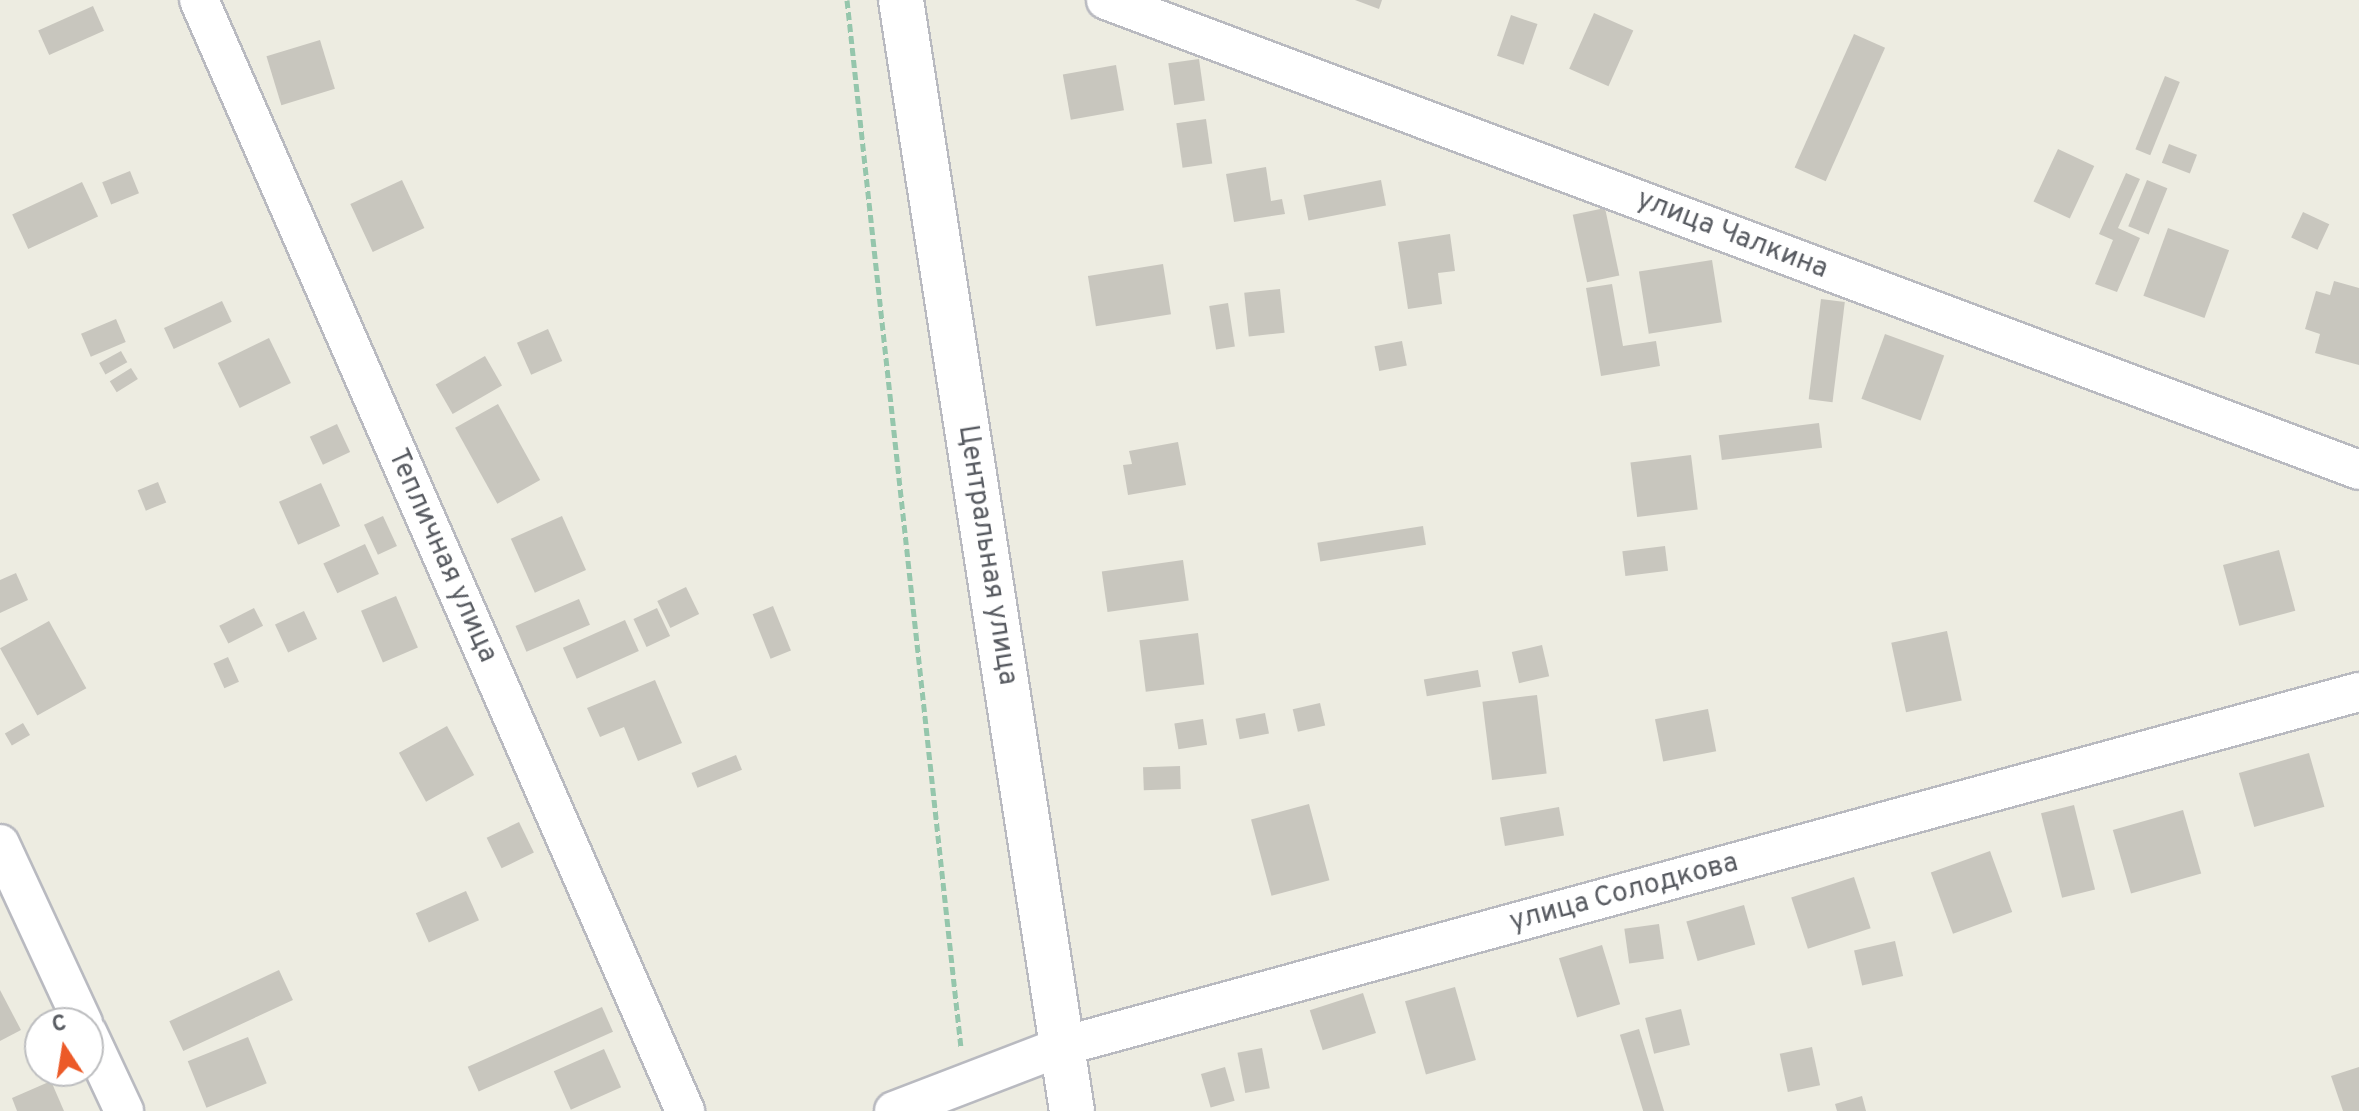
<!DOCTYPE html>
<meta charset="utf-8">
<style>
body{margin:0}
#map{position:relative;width:2359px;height:1111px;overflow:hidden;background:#edece1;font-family:Overpass,sans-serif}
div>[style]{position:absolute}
.building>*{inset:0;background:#c8c6be;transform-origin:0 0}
.path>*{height:5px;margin-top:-2.5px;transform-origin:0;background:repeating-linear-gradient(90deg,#95c6ac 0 8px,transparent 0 12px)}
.roads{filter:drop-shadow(2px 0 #b9bac0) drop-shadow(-2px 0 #b9bac0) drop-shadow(0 2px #b9bac0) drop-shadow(0 -2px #b9bac0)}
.minor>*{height:38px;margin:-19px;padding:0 19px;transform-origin:19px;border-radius:19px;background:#fff}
.tertiary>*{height:44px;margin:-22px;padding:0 22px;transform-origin:22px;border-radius:22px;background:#fff}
span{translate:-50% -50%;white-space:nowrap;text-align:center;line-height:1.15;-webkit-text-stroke:8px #fff;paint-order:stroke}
.street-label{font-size:28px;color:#595c62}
.north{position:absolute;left:24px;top:1007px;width:80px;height:80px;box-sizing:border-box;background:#fff;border:2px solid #bdbec0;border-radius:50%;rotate:348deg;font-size:22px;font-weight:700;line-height:32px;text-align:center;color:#595c62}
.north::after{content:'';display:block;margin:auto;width:28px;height:36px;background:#ec5a28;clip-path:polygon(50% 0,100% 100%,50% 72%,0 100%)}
</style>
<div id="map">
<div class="building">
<i style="clip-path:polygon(1355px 0,1382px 0,1379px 9px)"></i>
<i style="left:93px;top:6px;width:27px;height:60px;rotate:66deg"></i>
<i style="left:1594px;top:13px;width:43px;height:61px;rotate:24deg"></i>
<i style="left:1511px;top:15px;width:28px;height:43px;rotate:19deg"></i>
<i style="left:1854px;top:34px;width:34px;height:146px;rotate:24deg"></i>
<i style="left:320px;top:40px;width:51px;height:56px;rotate:73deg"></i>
<i style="left:1199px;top:59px;width:42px;height:31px;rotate:82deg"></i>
<i style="left:1116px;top:65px;width:46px;height:54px;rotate:80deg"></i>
<i style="left:2165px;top:76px;width:16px;height:79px;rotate:22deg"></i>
<i style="left:1206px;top:119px;width:45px;height:30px;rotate:82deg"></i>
<i style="left:2169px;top:144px;width:30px;height:20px;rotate:21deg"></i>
<i style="left:2058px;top:149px;width:40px;height:58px;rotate:25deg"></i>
<i style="clip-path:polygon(1266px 167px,1271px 201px,1282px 199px,1285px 214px,1234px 222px,1226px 174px)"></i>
<i style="left:130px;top:171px;width:24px;height:30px;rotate:68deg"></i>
<i style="clip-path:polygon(2126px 173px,2140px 179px,2118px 228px,2140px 238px,2117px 292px,2095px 284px,2113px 240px,2099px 234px)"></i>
<i style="left:402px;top:180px;width:53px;height:57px;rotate:65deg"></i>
<i style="left:1381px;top:180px;width:26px;height:79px;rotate:79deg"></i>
<i style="left:2147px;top:180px;width:22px;height:50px;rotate:22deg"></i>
<i style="left:82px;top:182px;width:38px;height:77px;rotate:65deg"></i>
<i style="left:1605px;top:208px;width:69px;height:33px;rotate:78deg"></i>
<i style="left:2303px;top:212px;width:29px;height:28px;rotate:25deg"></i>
<i style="left:2168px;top:228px;width:65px;height:72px;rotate:20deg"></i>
<i style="clip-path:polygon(1450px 234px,1455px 271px,1438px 273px,1442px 304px,1408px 309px,1398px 242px)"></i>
<i style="left:1712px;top:260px;width:63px;height:74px;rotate:81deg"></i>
<i style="left:1163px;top:264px;width:51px;height:76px;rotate:81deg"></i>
<i style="clip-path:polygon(2334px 281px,2359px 288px,2359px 365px,2315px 353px,2320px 334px,2305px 329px,2316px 291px,2330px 295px)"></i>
<i style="clip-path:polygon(1612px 284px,1623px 346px,1656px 341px,1660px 366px,1601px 376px,1586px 288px)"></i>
<i style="left:1280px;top:289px;width:44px;height:36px;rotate:84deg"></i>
<i style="left:1821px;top:299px;width:24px;height:101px;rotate:7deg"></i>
<i style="left:222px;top:301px;width:23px;height:64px;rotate:65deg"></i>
<i style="left:1228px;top:303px;width:44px;height:19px;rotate:81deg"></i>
<i style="left:116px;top:319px;width:25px;height:38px;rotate:67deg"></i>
<i style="left:548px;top:329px;width:35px;height:34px;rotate:66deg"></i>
<i style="left:1885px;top:334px;width:63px;height:69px;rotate:20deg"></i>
<i style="left:269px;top:338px;width:50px;height:57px;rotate:64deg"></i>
<i style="left:1402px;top:341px;width:25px;height:28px;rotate:79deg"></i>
<i style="left:121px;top:351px;width:13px;height:25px;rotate:61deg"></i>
<i style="left:485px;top:356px;width:34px;height:57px;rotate:60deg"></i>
<i style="left:131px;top:368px;width:13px;height:25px;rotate:58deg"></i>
<i style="left:498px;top:404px;width:87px;height:49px;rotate:61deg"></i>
<i style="left:1819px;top:423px;width:25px;height:101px;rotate:83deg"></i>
<i style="left:337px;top:424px;width:31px;height:30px;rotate:65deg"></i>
<i style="clip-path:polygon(1178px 442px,1186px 485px,1128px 495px,1123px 465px,1132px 464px,1129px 451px)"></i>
<i style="left:1691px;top:455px;width:55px;height:61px;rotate:83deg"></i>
<i style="left:158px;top:482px;width:22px;height:22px;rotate:68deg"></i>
<i style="left:321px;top:483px;width:47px;height:46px;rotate:66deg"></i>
<i style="left:383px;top:516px;width:33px;height:21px;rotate:65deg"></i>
<i style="left:562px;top:516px;width:59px;height:56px;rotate:66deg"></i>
<i style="left:1423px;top:526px;width:19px;height:107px;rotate:81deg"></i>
<i style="left:365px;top:544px;width:33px;height:46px;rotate:65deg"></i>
<i style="left:1665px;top:546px;width:25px;height:43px;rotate:83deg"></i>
<i style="left:2279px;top:550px;width:63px;height:58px;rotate:75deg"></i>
<i style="left:1183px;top:560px;width:41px;height:82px;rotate:82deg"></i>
<i style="clip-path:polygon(16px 573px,28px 600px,0 613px,0 580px)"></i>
<i style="left:686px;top:587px;width:30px;height:32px;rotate:64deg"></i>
<i style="left:396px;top:596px;width:56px;height:38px;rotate:67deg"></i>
<i style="left:579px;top:599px;width:28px;height:69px;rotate:67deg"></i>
<i style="left:773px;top:606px;width:48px;height:22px;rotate:68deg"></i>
<i style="left:254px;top:608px;width:20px;height:39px;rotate:63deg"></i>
<i style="left:657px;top:608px;width:31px;height:26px;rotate:65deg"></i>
<i style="left:304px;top:611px;width:31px;height:32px;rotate:65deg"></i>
<i style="left:625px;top:620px;width:34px;height:68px;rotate:66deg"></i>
<i style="left:49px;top:621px;width:77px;height:56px;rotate:61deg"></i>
<i style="left:1947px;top:631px;width:71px;height:57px;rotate:78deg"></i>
<i style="left:1198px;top:633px;width:52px;height:59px;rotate:83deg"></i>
<i style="left:1542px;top:645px;width:32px;height:31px;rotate:77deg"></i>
<i style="left:228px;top:657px;width:27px;height:16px;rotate:66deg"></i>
<i style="left:1478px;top:670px;width:17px;height:55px;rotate:80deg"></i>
<i style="clip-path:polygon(655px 680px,682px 743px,638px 761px,624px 727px,600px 737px,587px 708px)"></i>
<i style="left:1537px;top:695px;width:79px;height:55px;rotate:83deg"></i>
<i style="left:1320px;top:703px;width:23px;height:28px;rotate:77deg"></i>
<i style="left:1708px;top:709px;width:43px;height:54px;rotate:79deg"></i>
<i style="left:1265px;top:713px;width:21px;height:30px;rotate:79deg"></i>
<i style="left:1203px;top:719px;width:26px;height:29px;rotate:81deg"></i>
<i style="left:23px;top:723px;width:14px;height:21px;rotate:60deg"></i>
<i style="left:447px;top:726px;width:56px;height:55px;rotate:61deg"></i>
<i style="left:2309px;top:753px;width:56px;height:73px;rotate:74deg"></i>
<i style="left:736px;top:755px;width:16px;height:48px;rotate:68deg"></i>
<i style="left:1180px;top:766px;width:23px;height:37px;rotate:88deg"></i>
<i style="left:1309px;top:804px;width:79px;height:60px;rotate:75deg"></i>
<i style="left:2074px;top:805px;width:87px;height:34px;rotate:76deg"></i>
<i style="left:1559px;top:807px;width:29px;height:60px;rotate:80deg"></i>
<i style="left:2183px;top:810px;width:66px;height:73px;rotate:74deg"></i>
<i style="left:519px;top:822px;width:34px;height:36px;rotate:64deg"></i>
<i style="left:1990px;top:851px;width:65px;height:63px;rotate:70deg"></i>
<i style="left:1854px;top:877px;width:54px;height:66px;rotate:72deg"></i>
<i style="left:466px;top:891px;width:32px;height:55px;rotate:66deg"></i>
<i style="left:1744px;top:905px;width:41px;height:60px;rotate:74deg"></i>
<i style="left:1659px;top:924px;width:35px;height:35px;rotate:82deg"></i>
<i style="left:1895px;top:941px;width:36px;height:42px;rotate:77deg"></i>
<i style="left:1602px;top:945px;width:62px;height:45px;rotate:73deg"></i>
<i style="left:279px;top:970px;width:33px;height:121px;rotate:65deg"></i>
<i style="left:1455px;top:987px;width:76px;height:52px;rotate:74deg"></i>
<i style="clip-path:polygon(0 990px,21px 1030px,0 1041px)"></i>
<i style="left:1363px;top:993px;width:42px;height:56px;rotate:72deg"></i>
<i style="left:602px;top:1007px;width:27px;height:147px;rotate:66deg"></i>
<i style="left:1681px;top:1009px;width:37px;height:37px;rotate:76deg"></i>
<i style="left:1639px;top:1029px;width:86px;height:20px;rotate:73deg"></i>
<i style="left:248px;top:1037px;width:50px;height:65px;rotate:68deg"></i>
<i style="left:1812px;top:1047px;width:39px;height:33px;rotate:78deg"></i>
<i style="left:1262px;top:1048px;width:41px;height:25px;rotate:79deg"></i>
<i style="left:604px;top:1049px;width:42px;height:55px;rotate:66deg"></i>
<i style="left:1225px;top:1067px;width:35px;height:25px;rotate:74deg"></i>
<i style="clip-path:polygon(2359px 1067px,2359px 1111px,2343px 1111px,2331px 1076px)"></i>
<i style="clip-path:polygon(51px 1081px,64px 1111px,17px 1111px,12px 1098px)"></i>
<i style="clip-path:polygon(1862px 1096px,1866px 1111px,1837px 1111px,1835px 1104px)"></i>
</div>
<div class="path">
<i style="left:847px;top:0;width:1053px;rotate:83.79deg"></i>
</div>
<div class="roads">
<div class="minor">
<i style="left:199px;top:0;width:1213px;rotate:66.37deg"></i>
<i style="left:1106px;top:0;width:1338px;rotate:20.56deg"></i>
<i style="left:0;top:844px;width:197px;rotate:65.1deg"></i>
<i style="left:88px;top:1034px;width:85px;rotate:64.9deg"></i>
<i style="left:894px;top:1111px;width:181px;rotate:-21deg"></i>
<i style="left:1063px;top:1046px;width:1343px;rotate:-15.28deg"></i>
</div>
<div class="tertiary">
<i style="left:901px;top:0;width:1124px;rotate:81.25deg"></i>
</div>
</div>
<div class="street-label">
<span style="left:1732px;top:235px;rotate:21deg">улица Чалкина</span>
<span style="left:987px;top:555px;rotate:81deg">Центральная улица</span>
<span style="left:442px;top:556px;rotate:66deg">Тепличная улица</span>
<span style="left:1624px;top:893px;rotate:-15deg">улица Солодкова</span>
</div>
<div class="north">С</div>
</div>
